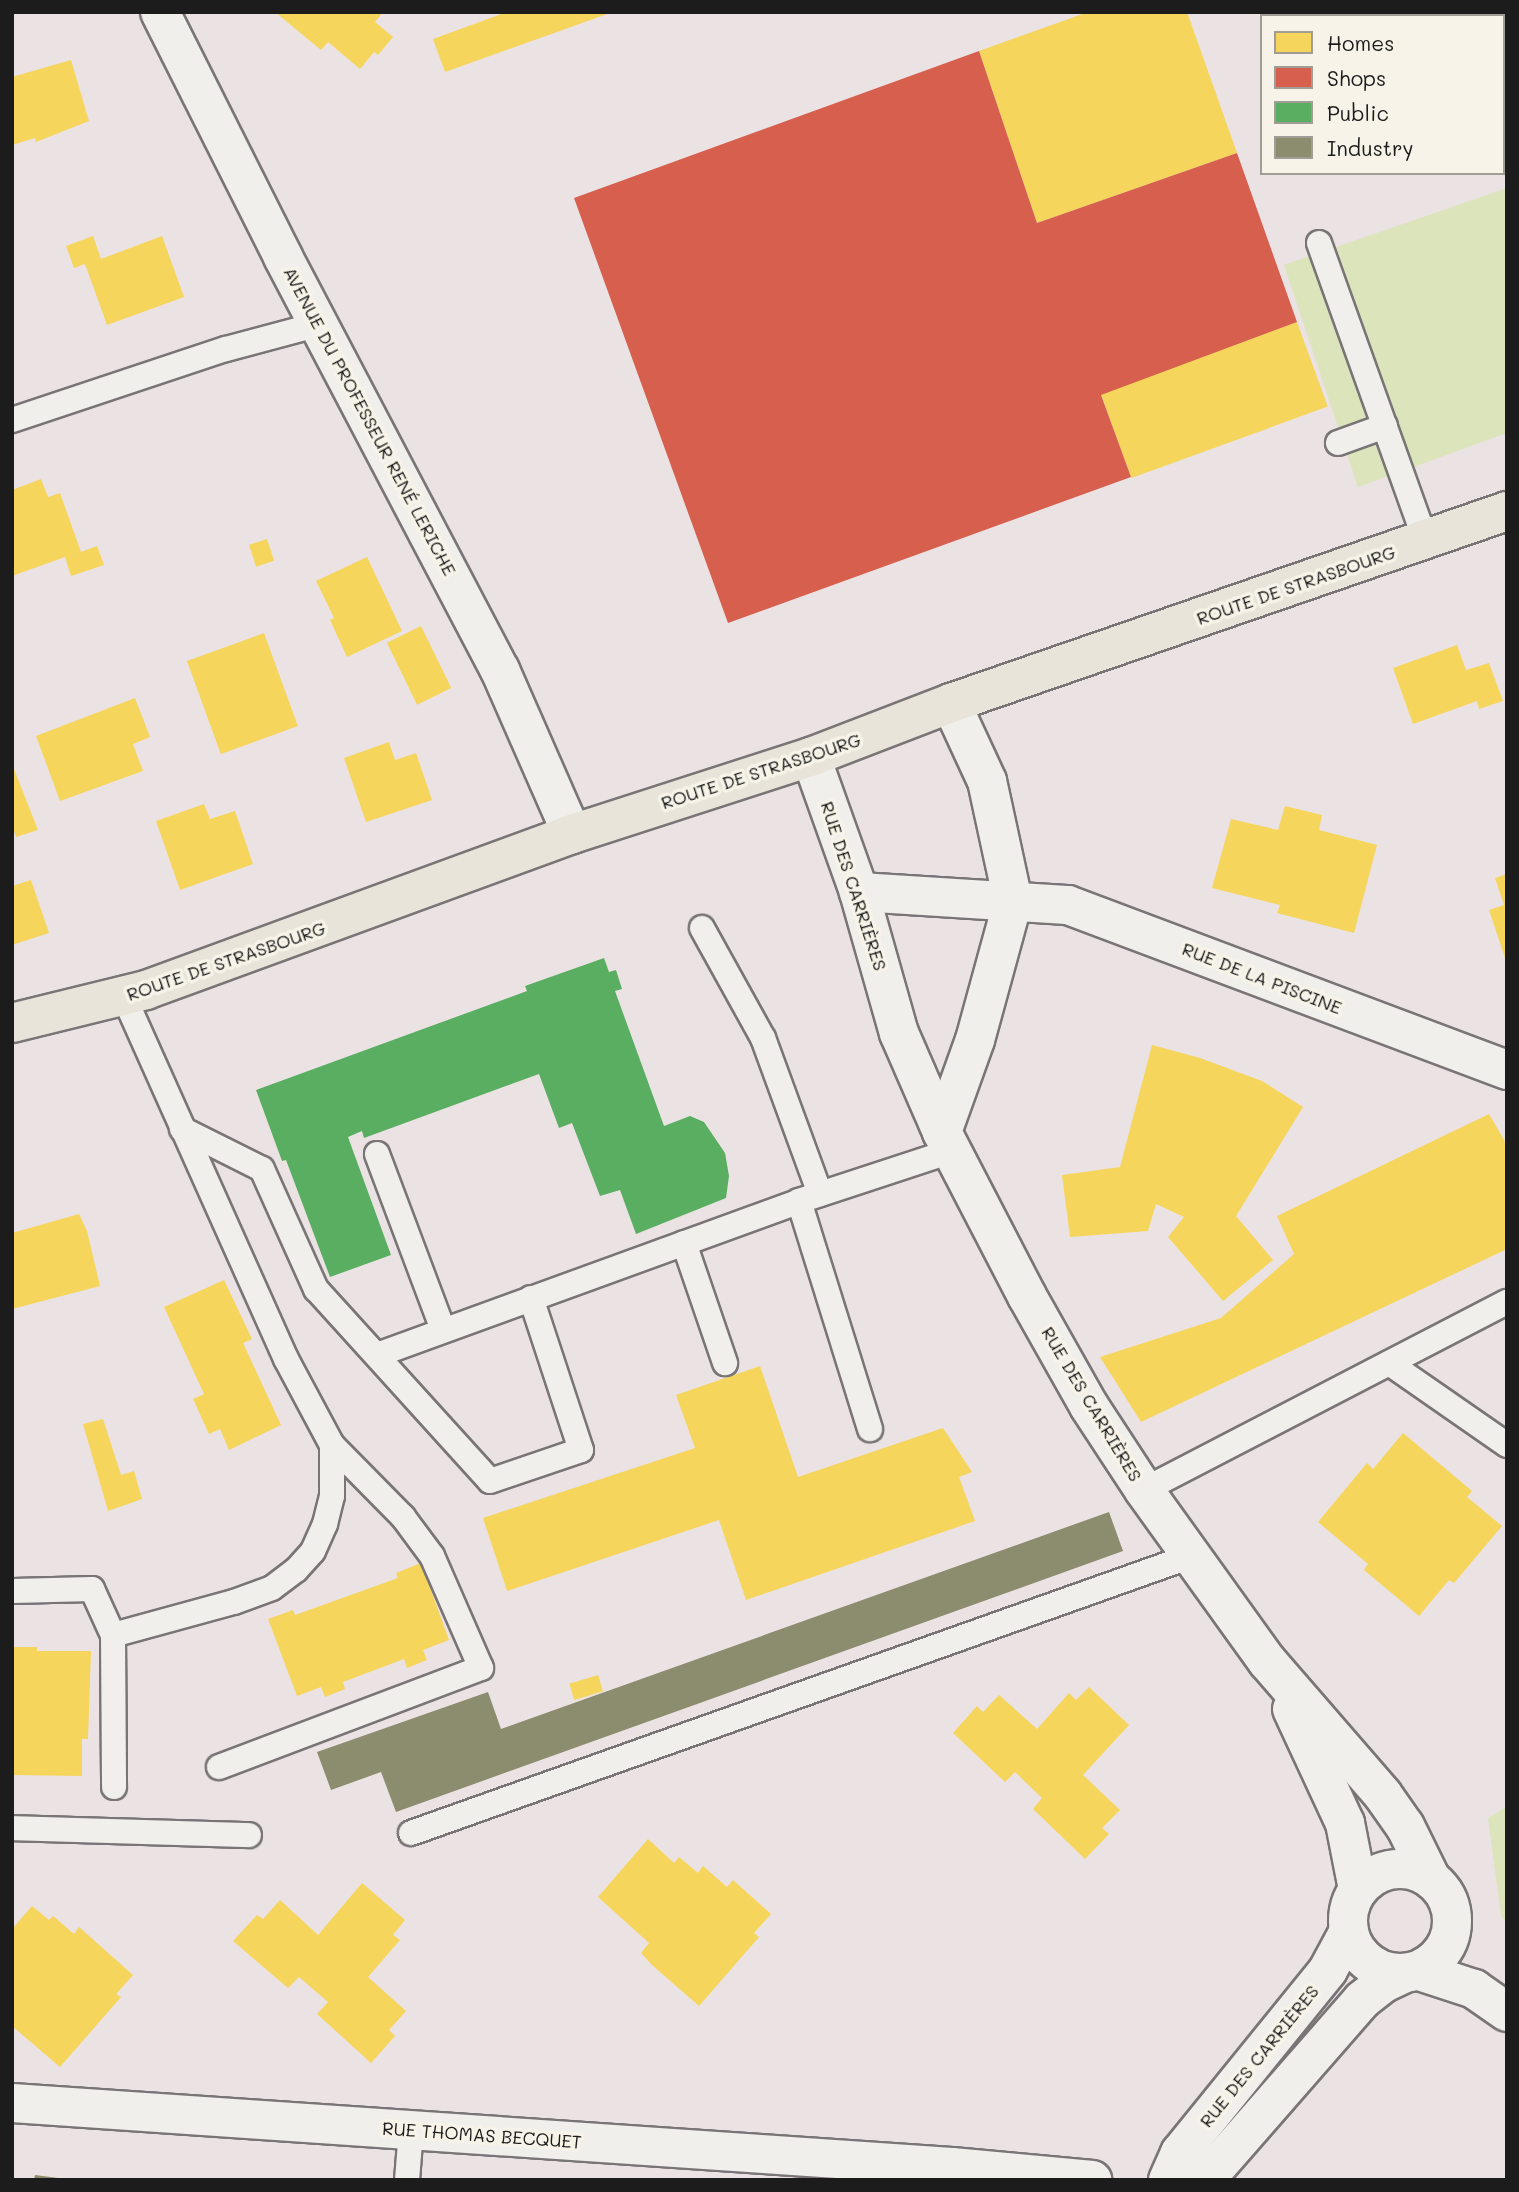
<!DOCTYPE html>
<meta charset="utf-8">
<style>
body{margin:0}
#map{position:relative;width:1519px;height:2192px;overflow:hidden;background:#ebe2e3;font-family:Mali,sans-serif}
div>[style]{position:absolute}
.green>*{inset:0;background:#dce4bb}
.homes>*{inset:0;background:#f6d55c;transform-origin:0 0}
.shops>*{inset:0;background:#d6604d}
.public>*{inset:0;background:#5aae61}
.industry>*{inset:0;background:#8c8c6e}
.roads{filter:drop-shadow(2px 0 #797576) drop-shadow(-2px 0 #797576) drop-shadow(0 2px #797576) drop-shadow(0 -2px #797576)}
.lane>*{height:24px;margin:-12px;padding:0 12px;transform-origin:12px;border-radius:12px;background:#f1efec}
.street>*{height:38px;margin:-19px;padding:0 19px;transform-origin:19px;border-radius:19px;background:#f1efec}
.street>.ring{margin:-19px;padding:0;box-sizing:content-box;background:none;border:38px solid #f1efec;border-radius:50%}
.primary>*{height:38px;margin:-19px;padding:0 19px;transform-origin:19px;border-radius:19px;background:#e8e4d9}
span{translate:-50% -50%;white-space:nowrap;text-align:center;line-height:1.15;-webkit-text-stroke:7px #f7f3e8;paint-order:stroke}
.street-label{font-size:18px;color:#1c1c1c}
.frame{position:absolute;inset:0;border:14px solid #1c1c1c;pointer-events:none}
.legend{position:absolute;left:1260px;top:14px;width:245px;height:161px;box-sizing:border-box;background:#f7f3e8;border:2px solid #9f9d96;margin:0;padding:9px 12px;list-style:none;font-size:21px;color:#1c1c1c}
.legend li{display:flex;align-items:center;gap:14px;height:35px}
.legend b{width:35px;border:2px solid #9f9d96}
</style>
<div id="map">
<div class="green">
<i style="clip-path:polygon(1507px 188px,1507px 433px,1358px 487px,1284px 265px)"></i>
<i style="clip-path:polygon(1507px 1806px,1507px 1923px,1501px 1916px,1488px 1818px)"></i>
</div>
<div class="homes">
<i style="clip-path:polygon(275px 12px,383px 12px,375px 22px,393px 37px,378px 55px,374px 52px,360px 69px,328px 42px,321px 50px)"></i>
<i style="clip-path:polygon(507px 12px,610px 12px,610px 13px,445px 72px,433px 39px)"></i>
<i style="clip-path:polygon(1088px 12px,1187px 12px,1237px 153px,1037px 223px,979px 51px)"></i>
<i style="clip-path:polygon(71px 60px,89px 121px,36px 142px,35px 138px,12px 145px,12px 77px)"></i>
<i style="clip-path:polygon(93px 236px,101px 259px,162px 236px,184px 297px,107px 325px,85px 264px,74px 268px,66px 246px)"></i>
<i style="left:1297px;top:322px;width:90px;height:209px;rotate:70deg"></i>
<i style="clip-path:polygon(41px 479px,48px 497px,60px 493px,81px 552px,97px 546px,104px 565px,71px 576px,65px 557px,12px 576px,12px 490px)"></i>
<i style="left:267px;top:539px;width:23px;height:19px;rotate:72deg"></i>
<i style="clip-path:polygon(367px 557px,402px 631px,347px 657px,330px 620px,334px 618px,316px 581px)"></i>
<i style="left:421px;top:626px;width:69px;height:38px;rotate:64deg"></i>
<i style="left:264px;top:633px;width:99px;height:82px;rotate:70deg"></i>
<i style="clip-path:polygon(1457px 645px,1466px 670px,1489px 663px,1503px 701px,1479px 709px,1477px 701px,1413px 724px,1393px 668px)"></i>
<i style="clip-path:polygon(135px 698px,150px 737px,133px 744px,143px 771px,60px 801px,36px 736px)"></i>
<i style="clip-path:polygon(389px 742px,395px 760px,416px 753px,432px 800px,366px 822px,344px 758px)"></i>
<i style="clip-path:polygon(12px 764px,38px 830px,16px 837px,12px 825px)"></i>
<i style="clip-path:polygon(204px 804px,210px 819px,235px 811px,253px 864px,180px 890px,156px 821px)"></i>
<i style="clip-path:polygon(1285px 806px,1322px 815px,1319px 830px,1377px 845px,1354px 933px,1277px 913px,1280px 905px,1212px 888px,1231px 819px,1278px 830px)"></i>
<i style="clip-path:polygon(1507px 874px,1507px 961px,1506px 961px,1489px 910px,1504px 905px,1495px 878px)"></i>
<i style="clip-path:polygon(31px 880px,49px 933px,12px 945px,12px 886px)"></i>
<i style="clip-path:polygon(1152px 1045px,1200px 1058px,1262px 1081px,1303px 1107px,1236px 1216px,1273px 1260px,1223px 1301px,1168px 1237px,1184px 1217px,1156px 1204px,1148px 1231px,1070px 1237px,1062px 1175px,1120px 1167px)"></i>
<i style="clip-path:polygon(1489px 1114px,1507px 1145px,1507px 1249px,1141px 1422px,1100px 1357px,1221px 1318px,1294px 1254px,1277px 1216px)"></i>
<i style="clip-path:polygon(79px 1214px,87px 1231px,100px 1286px,12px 1309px,12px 1233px)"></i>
<i style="clip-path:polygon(224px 1280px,252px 1339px,243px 1343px,281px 1425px,229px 1450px,220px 1429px,209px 1434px,193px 1399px,204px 1394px,164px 1307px)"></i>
<i style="clip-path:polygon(760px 1366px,798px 1477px,943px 1428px,972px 1472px,959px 1477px,975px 1521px,746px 1600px,719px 1520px,507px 1591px,483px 1518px,695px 1448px,676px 1395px)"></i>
<i style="clip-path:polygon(103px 1419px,121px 1475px,134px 1471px,142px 1499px,108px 1511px,83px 1424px)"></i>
<i style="clip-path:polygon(1403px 1433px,1472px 1491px,1467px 1497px,1502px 1526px,1454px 1583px,1449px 1580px,1419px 1616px,1364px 1570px,1368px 1564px,1318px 1522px,1367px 1463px,1373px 1469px)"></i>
<i style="clip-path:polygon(421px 1563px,449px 1640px,423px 1650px,427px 1660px,407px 1668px,404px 1659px,343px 1682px,345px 1689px,325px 1697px,321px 1687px,297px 1696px,268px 1619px,293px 1610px,295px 1615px,398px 1578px,396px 1573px)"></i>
<i style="clip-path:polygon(12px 1647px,37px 1647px,37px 1651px,91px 1651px,88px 1739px,82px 1739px,82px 1776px,12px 1775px)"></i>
<i style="left:598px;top:1675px;width:17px;height:30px;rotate:73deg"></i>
<i style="clip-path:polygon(1089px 1687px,1129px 1725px,1083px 1775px,1120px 1810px,1102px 1828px,1109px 1834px,1085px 1859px,1033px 1809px,1042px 1798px,1015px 1772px,1005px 1782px,953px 1733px,977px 1706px,983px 1712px,999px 1695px,1037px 1729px,1069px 1693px,1076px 1700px)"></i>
<i style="clip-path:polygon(648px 1839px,674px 1863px,679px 1857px,698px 1873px,703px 1866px,727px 1887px,733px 1880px,771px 1914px,754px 1933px,759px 1937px,699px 2006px,652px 1965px,641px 1953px,649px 1943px,598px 1897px)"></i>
<i style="clip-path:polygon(362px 1883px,405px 1920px,393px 1935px,400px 1940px,368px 1977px,406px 2011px,389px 2030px,395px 2036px,371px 2063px,317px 2014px,328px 2002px,299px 1977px,288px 1988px,233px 1941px,257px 1915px,263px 1919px,280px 1900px,318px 1935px)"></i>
<i style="clip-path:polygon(32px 1906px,49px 1920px,53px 1916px,74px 1934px,79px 1927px,133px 1975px,116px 1994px,121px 1997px,60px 2067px,12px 2026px,12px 1929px)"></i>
</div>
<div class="shops">
<i style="clip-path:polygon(979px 51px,1037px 223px,1237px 153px,1297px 322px,1101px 395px,1131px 477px,728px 623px,574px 198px)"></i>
</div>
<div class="public">
<i style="clip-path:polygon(604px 958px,609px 972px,616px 970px,622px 989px,615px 991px,664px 1126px,690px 1116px,704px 1122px,725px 1153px,729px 1176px,726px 1198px,636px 1234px,620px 1190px,600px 1196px,572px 1123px,559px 1128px,539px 1074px,364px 1138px,362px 1131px,348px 1137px,391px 1255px,330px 1277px,286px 1160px,282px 1161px,256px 1090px,527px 991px,525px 986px)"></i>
</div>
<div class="industry">
<i style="clip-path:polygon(1109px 1512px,1123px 1551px,396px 1812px,381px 1772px,331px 1790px,317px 1752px,488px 1692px,501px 1729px)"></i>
<i style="clip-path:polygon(35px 2175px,58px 2178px,58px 2180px,34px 2180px)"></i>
</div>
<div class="roads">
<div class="lane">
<i style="left:1319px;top:243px;width:314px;rotate:70.3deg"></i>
<i style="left:12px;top:420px;width:225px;rotate:-18.4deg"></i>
<i style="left:226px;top:349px;width:96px;rotate:-15deg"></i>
<i style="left:1338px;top:443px;width:50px;rotate:-19.9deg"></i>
<i style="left:702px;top:928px;width:126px;rotate:61deg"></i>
<i style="left:763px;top:1038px;width:166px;rotate:69.9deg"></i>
<i style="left:182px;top:1129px;width:89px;rotate:26.6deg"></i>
<i style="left:262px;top:1169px;width:132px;rotate:65.8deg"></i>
<i style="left:316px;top:1289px;width:259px;rotate:47.8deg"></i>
<i style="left:490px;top:1481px;width:96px;rotate:-18.8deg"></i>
<i style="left:581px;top:1450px;width:160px;rotate:-108.2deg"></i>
<i style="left:377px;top:1154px;width:188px;rotate:69.4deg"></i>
<i style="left:799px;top:1201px;width:239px;rotate:72.7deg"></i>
<i style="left:684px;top:1243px;width:127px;rotate:71.1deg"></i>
<i style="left:377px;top:1355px;width:449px;rotate:-20deg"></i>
<i style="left:799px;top:1201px;width:160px;rotate:-18.2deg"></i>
<i style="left:1389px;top:1363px;width:144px;rotate:34.8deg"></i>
<i style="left:1144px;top:1490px;width:409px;rotate:-27.4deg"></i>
<i style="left:13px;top:1591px;width:79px;rotate:-1.5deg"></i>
<i style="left:92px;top:1589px;width:51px;rotate:65.5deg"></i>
<i style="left:113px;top:1635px;width:125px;rotate:-15.3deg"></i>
<i style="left:234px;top:1602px;width:40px;rotate:-20.2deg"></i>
<i style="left:272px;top:1588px;width:30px;rotate:-37deg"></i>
<i style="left:296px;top:1570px;width:25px;rotate:-48deg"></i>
<i style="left:313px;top:1551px;width:30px;rotate:-66deg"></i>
<i style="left:325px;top:1524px;width:29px;rotate:-76deg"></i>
<i style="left:332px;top:1496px;width:51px;rotate:-90deg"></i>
<i style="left:332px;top:1445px;width:98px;rotate:-118.1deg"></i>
<i style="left:286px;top:1359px;width:397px;rotate:-114.1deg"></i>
<i style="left:113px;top:1635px;width:152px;rotate:89.6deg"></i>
<i style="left:219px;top:1767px;width:280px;rotate:-20.7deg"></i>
<i style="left:481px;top:1668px;width:122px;rotate:-113.6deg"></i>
<i style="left:432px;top:1556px;width:49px;rotate:-126.6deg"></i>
<i style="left:403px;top:1517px;width:101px;rotate:-134.6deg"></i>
<i style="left:12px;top:1828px;width:237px;rotate:1.7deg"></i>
<i style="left:411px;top:1833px;width:828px;rotate:-19.55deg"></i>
<i style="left:407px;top:2180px;width:50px;rotate:-85.4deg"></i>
</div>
<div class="street">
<i style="left:160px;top:12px;width:274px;rotate:63.3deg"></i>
<i style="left:283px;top:257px;width:467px;rotate:62.3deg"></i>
<i style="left:500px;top:670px;width:179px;rotate:66.3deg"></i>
<i style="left:811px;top:757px;width:143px;rotate:70.4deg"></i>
<i style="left:859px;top:892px;width:147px;rotate:74.2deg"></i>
<i style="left:899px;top:1033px;width:108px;rotate:66.5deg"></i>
<i style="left:942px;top:1132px;width:185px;rotate:62.6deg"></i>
<i style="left:1027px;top:1296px;width:126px;rotate:60.6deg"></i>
<i style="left:1089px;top:1406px;width:100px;rotate:56.8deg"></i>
<i style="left:1144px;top:1490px;width:211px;rotate:54.3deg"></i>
<i style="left:1267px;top:1661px;width:177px;rotate:49.1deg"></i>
<i style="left:1383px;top:1795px;width:38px;rotate:55deg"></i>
<i style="left:1405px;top:1826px;width:59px;rotate:63.9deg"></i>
<i style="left:859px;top:892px;width:209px;rotate:3.6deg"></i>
<i style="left:1068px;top:905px;width:469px;rotate:20.6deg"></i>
<i style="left:942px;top:1132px;width:98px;rotate:-70.3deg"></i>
<i style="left:975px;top:1040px;width:144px;rotate:-74.7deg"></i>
<i style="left:1013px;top:901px;width:123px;rotate:-102.2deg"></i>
<i style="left:987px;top:781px;width:86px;rotate:-114.8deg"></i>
<i style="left:1292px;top:1709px;width:126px;rotate:65.1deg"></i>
<i style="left:1345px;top:1823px;width:67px;rotate:78.9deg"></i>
<i class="ring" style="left:1348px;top:1869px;width:66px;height:66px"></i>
<i style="left:1419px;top:1971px;width:58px;rotate:18.1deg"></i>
<i style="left:1474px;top:1989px;width:40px;rotate:34.9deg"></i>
<i style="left:12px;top:2103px;width:942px;rotate:3.89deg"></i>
<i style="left:952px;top:2167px;width:141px;rotate:5.3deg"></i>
<i style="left:1168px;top:2180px;width:30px;rotate:-66deg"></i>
<i style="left:1180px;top:2153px;width:235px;rotate:-51deg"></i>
<i style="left:1328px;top:1970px;width:44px;rotate:-61.7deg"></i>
<i style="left:1205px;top:2180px;width:239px;rotate:-48.9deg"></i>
<i style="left:1362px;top:2000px;width:28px;rotate:-38deg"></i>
<i style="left:1384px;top:1983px;width:21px;rotate:-25deg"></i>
</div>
<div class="primary">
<i style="left:12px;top:1023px;width:138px;rotate:-13.8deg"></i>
<i style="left:146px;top:990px;width:454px;rotate:-20.1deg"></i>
<i style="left:572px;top:834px;width:251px;rotate:-17.9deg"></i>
<i style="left:811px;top:757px;width:150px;rotate:-21.1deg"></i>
<i style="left:951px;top:703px;width:588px;rotate:-19.05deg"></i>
</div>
</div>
<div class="street-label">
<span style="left:370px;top:421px;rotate:62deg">AVENUE DU PROFESSEUR RENÉ LERICHE</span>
<span style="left:1296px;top:585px;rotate:-19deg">ROUTE DE STRASBOURG</span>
<span style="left:761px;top:771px;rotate:-18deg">ROUTE DE STRASBOURG</span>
<span style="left:854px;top:886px;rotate:72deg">RUE DES CARRIÈRES</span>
<span style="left:226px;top:961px;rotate:-19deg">ROUTE DE STRASBOURG</span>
<span style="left:1262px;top:978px;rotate:21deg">RUE DE LA PISCINE</span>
<span style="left:1092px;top:1404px;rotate:59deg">RUE DES CARRIÈRES</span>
<span style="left:1259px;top:2056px;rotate:-51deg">RUE DES CARRIÈRES</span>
<span style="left:482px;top:2135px;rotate:4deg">RUE THOMAS BECQUET</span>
</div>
<div class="frame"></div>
<ul class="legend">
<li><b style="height:19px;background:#f6d55c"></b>Homes</li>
<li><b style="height:19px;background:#d6604d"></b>Shops</li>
<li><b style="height:19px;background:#5aae61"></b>Public</li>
<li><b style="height:19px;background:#8c8c6e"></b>Industry</li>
</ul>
</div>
